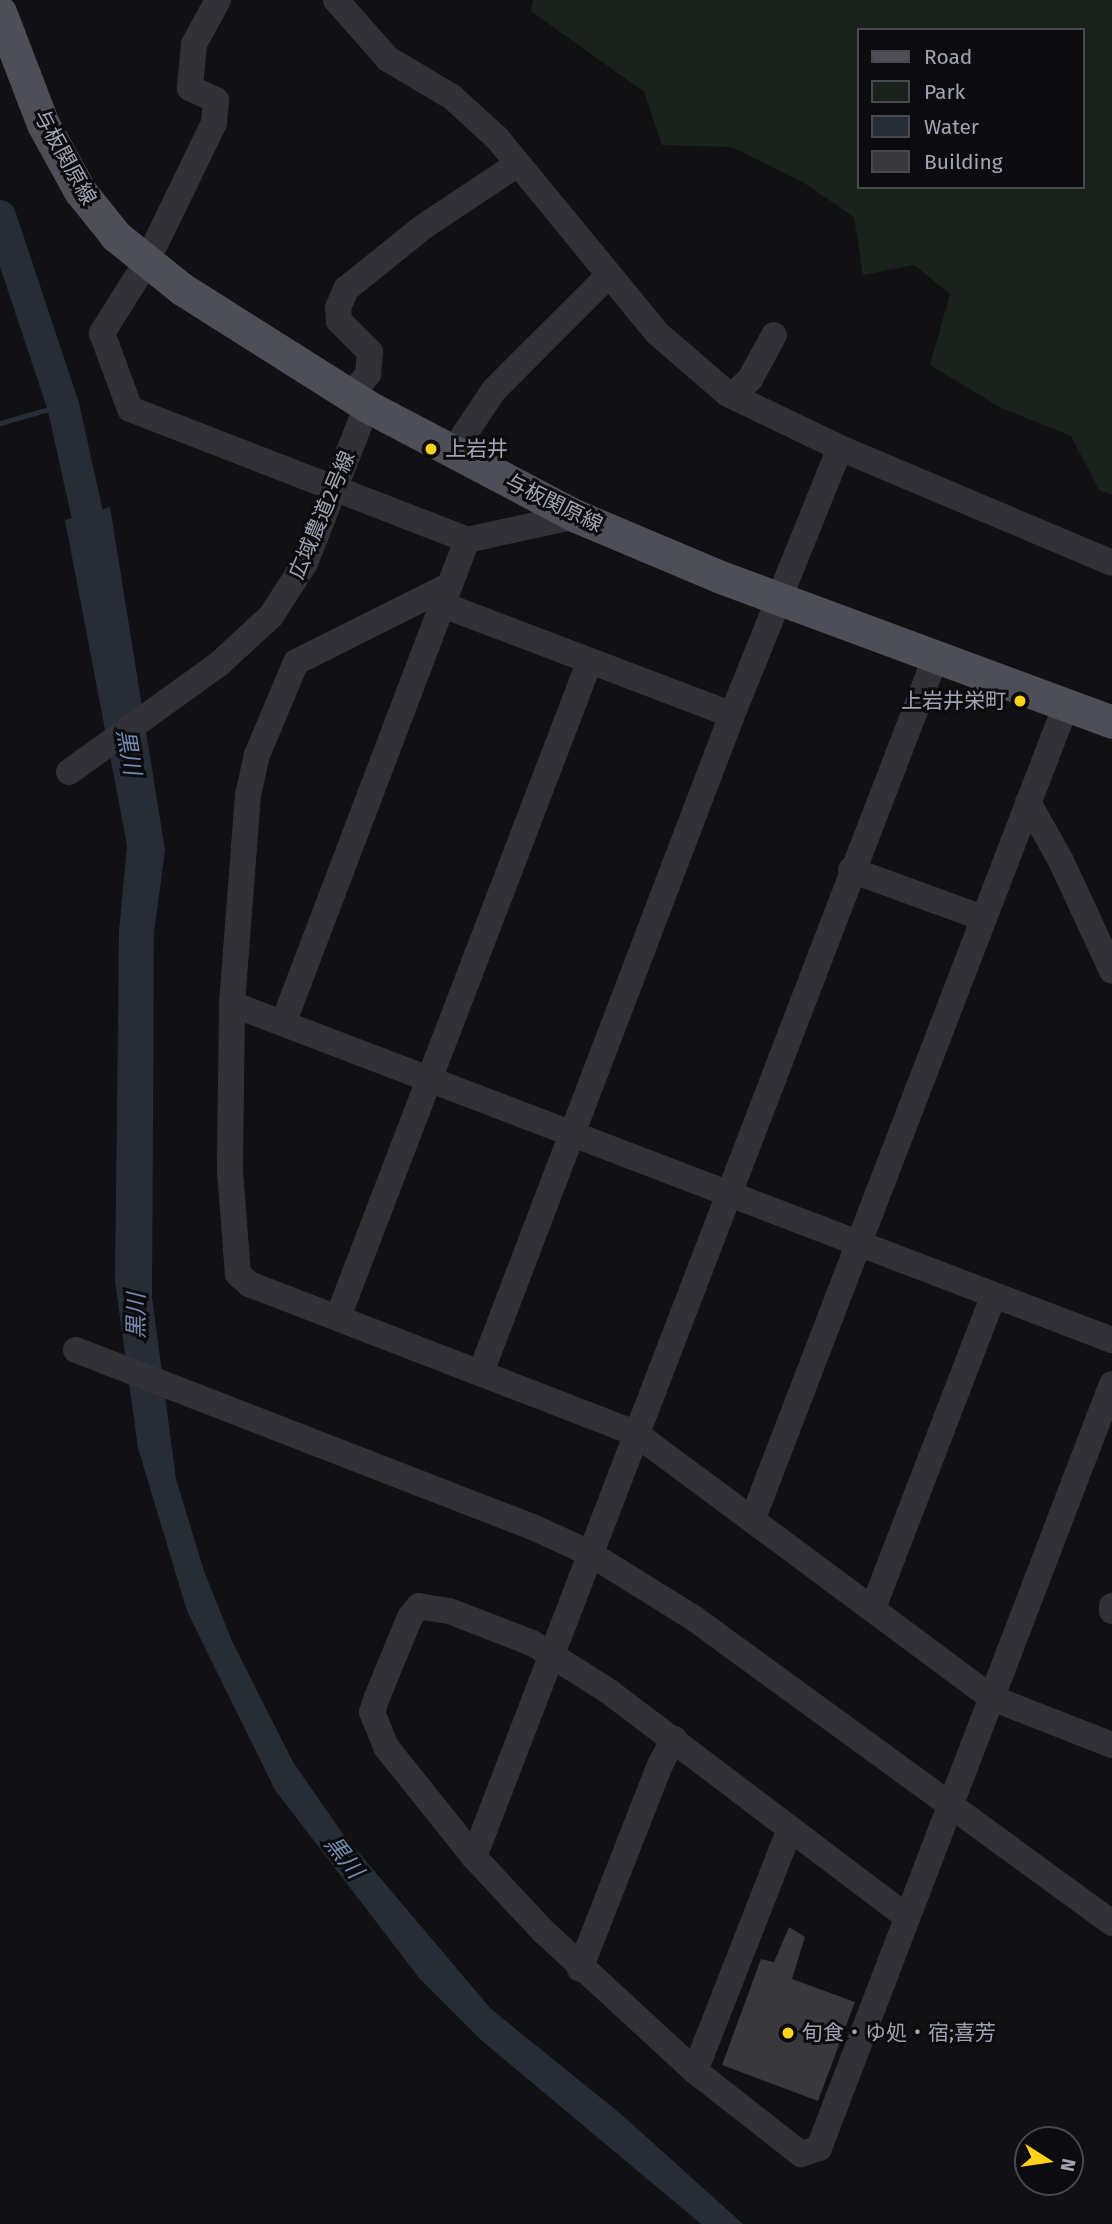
<!DOCTYPE html>
<meta charset="utf-8">
<style>
body{margin:0}
#map{position:relative;width:1112px;height:2224px;overflow:hidden;background:#111012;font-family:"Fira Sans","Noto Sans JP",sans-serif}
div>[style]{position:absolute}
.green>*{inset:0;background:#1a221c}
.water>*{inset:0;background:#262d37}
.stream>*{height:5px;margin:-2.5px;padding:0 2.5px;transform-origin:2.5px;border-radius:2.5px;background:#262d37}
.river>*{height:32px;margin:-16px;padding:0 16px;transform-origin:16px;border-radius:16px;background:#262d37}
.building>*{inset:0;background:#38383d}
.minor>*{height:26px;margin:-13px;padding:0 13px;transform-origin:13px;border-radius:13px;background:#313137}
.major>*{height:33px;margin:-16.5px;padding:0 16.5px;transform-origin:16.5px;border-radius:16.5px;background:#4d4e57}
.dots>*{width:19px;height:19px;translate:-50% -50%;box-sizing:border-box;border:4px solid #0c0b0d;border-radius:50%}
span{translate:-50% -50%;white-space:nowrap;text-align:center;line-height:1.15;-webkit-text-stroke:6px #0c0b0d;paint-order:stroke}
.street-label{font-size:21px;color:#a0a4b4}
.poi-label{font-size:21px;color:#a0a4b4}
.left{translate:0 -50%;text-align:left}
.right{translate:-100% -50%;text-align:right}
.water-label{font-size:23px;color:#738cb4;font-style:italic}
.legend{position:absolute;left:857px;top:28px;width:228px;height:161px;box-sizing:border-box;background:#0c0b0d;border:2px solid #474850;margin:0;padding:9px 12px;list-style:none;font-size:21px;color:#a0a4b4}
.legend li{display:flex;align-items:center;gap:14px;height:35px}
.legend b{width:35px;border:2px solid #474850}
.north{position:absolute;left:1014px;top:2126px;width:70px;height:70px;box-sizing:border-box;background:#0c0b0d;border:2px solid #474850;border-radius:50%;rotate:102deg;font-size:19px;font-weight:700;line-height:28px;text-align:center;color:#a0a4b4}
.north::after{content:'';display:block;margin:auto;width:24px;height:32px;background:#ffd21c;clip-path:polygon(50% 0,100% 100%,50% 72%,0 100%)}
</style>
<div id="map">
<div class="green">
<i style="clip-path:polygon(evenodd,533px 0,1112px 0,1112px 495px,1099px 490px,1071px 436px,1001px 408px,930px 365px,950px 294px,914px 265px,863px 275px,854px 217px,801px 181px,731px 147px,662px 145px,644px 92px,531px 11px,533px 0,858px 30px,1082px 30px,1082px 187px,858px 187px,858px 30px)"></i>
</div>
<div class="water">
<i style="clip-path:polygon(110px 507px,165px 850px,154px 933px,152px 1297px,176px 1479px,204px 1571px,232px 1641px,293px 1762px,343px 1834px,491px 2009px,622px 2115px,743px 2224px,701px 2224px,481px 2040px,420px 1979px,275px 1790px,187px 1611px,138px 1448px,115px 1281px,119px 931px,127px 845px,65px 520px)"></i>
</div>
<div class="stream">
<i style="left:0;top:423px;width:66px;rotate:-15.9deg"></i>
</div>
<div class="river">
<i style="left:0;top:216px;width:199px;rotate:71.6deg"></i>
<i style="left:63px;top:405px;width:153px;rotate:77.5deg"></i>
</div>
<div class="building">
<i style="clip-path:polygon(789px 1927px,805px 1937px,792px 1979px,855px 2002px,818px 2101px,722px 2065px,761px 1959px,774px 1962px)"></i>
</div>
<div class="minor">
<i style="left:218px;top:0;width:50px;rotate:118.6deg"></i>
<i style="left:194px;top:44px;width:44px;rotate:95.2deg"></i>
<i style="left:190px;top:88px;width:29px;rotate:25deg"></i>
<i style="left:216px;top:100px;width:23px;rotate:95deg"></i>
<i style="left:214px;top:123px;width:156px;rotate:115.9deg"></i>
<i style="left:146px;top:263px;width:83px;rotate:122.2deg"></i>
<i style="left:102px;top:333px;width:81px;rotate:69.8deg"></i>
<i style="left:130px;top:409px;width:362px;rotate:21.2deg"></i>
<i style="left:467px;top:540px;width:515px;rotate:110.83deg"></i>
<i style="left:336px;top:0;width:79px;rotate:48.6deg"></i>
<i style="left:388px;top:59px;width:74px;rotate:30.7deg"></i>
<i style="left:452px;top:97px;width:61px;rotate:42.3deg"></i>
<i style="left:497px;top:138px;width:252px;rotate:50.6deg"></i>
<i style="left:657px;top:333px;width:94px;rotate:40.7deg"></i>
<i style="left:728px;top:394px;width:124px;rotate:25.7deg"></i>
<i style="left:840px;top:448px;width:295px;rotate:22.9deg"></i>
<i style="left:352px;top:394px;width:26px;rotate:-51deg"></i>
<i style="left:368px;top:374px;width:22px;rotate:-85deg"></i>
<i style="left:370px;top:352px;width:44px;rotate:-135deg"></i>
<i style="left:339px;top:321px;width:13px;rotate:-94deg"></i>
<i style="left:338px;top:308px;width:21px;rotate:-67deg"></i>
<i style="left:346px;top:289px;width:99px;rotate:-38.8deg"></i>
<i style="left:423px;top:227px;width:114px;rotate:-33.6deg"></i>
<i style="left:732px;top:396px;width:25px;rotate:-43deg"></i>
<i style="left:750px;top:379px;width:50px;rotate:-61.4deg"></i>
<i style="left:452px;top:453px;width:76px;rotate:-56.3deg"></i>
<i style="left:494px;top:390px;width:160px;rotate:-45deg"></i>
<i style="left:467px;top:540px;width:112px;rotate:-12.4deg"></i>
<i style="left:450px;top:585px;width:172px;rotate:153.4deg"></i>
<i style="left:296px;top:662px;width:101px;rotate:112.8deg"></i>
<i style="left:257px;top:755px;width:41px;rotate:102.7deg"></i>
<i style="left:248px;top:795px;width:210px;rotate:94.4deg"></i>
<i style="left:232px;top:1004px;width:167px;rotate:90.7deg"></i>
<i style="left:230px;top:1171px;width:103px;rotate:85.6deg"></i>
<i style="left:238px;top:1274px;width:15px;rotate:42deg"></i>
<i style="left:249px;top:1284px;width:414px;rotate:21.1deg"></i>
<i style="left:635px;top:1433px;width:445px;rotate:36.6deg"></i>
<i style="left:992px;top:1698px;width:129px;rotate:21.4deg"></i>
<i style="left:443px;top:605px;width:309px;rotate:20.8deg"></i>
<i style="left:69px;top:772px;width:186px;rotate:-35.8deg"></i>
<i style="left:220px;top:663px;width:69px;rotate:-42.7deg"></i>
<i style="left:271px;top:616px;width:63px;rotate:-57.3deg"></i>
<i style="left:305px;top:563px;width:169px;rotate:-68.5deg"></i>
<i style="left:1028px;top:802px;width:68px;rotate:60.8deg"></i>
<i style="left:1061px;top:861px;width:121px;rotate:65.1deg"></i>
<i style="left:851px;top:870px;width:140px;rotate:20deg"></i>
<i style="left:232px;top:1004px;width:942px;rotate:20.9deg"></i>
<i style="left:338px;top:1317px;width:701px;rotate:-69deg"></i>
<i style="left:76px;top:1350px;width:492px;rotate:21.2deg"></i>
<i style="left:535px;top:1528px;width:60px;rotate:24.8deg"></i>
<i style="left:589px;top:1553px;width:125px;rotate:31.9deg"></i>
<i style="left:695px;top:1619px;width:516px;rotate:36.09deg"></i>
<i style="left:481px;top:1372px;width:703px;rotate:-69.09deg"></i>
<i style="left:732px;top:715px;width:288px;rotate:-68deg"></i>
<i style="left:753px;top:1518px;width:871px;rotate:-68.94deg"></i>
<i style="left:1112px;top:1606px;width:5px;rotate:90deg"></i>
<i style="left:873px;top:1608px;width:333px;rotate:-68.9deg"></i>
<i style="left:474px;top:1857px;width:1287px;rotate:-68.96deg"></i>
<i style="left:907px;top:1917px;width:373px;rotate:-142.9deg"></i>
<i style="left:610px;top:1692px;width:92px;rotate:-147.9deg"></i>
<i style="left:532px;top:1643px;width:89px;rotate:-158.9deg"></i>
<i style="left:449px;top:1611px;width:30px;rotate:-171deg"></i>
<i style="left:419px;top:1606px;width:14px;rotate:129deg"></i>
<i style="left:410px;top:1617px;width:87px;rotate:112.4deg"></i>
<i style="left:377px;top:1697px;width:16px;rotate:108deg"></i>
<i style="left:372px;top:1712px;width:38px;rotate:68deg"></i>
<i style="left:386px;top:1747px;width:141px;rotate:51.3deg"></i>
<i style="left:474px;top:1857px;width:100px;rotate:47deg"></i>
<i style="left:542px;top:1930px;width:208px;rotate:42.7deg"></i>
<i style="left:695px;top:2071px;width:135px;rotate:38.1deg"></i>
<i style="left:801px;top:2154px;width:19px;rotate:-18deg"></i>
<i style="left:819px;top:2148px;width:818px;rotate:-69.02deg"></i>
<i style="left:580px;top:1969px;width:217px;rotate:-68.6deg"></i>
<i style="left:659px;top:1767px;width:32px;rotate:-62deg"></i>
<i style="left:695px;top:2071px;width:260px;rotate:-68.6deg"></i>
</div>
<div class="major">
<i style="left:0;top:12px;width:120px;rotate:69deg"></i>
<i style="left:43px;top:124px;width:77px;rotate:61.1deg"></i>
<i style="left:80px;top:191px;width:58px;rotate:51.3deg"></i>
<i style="left:116px;top:236px;width:85px;rotate:38.8deg"></i>
<i style="left:182px;top:289px;width:219px;rotate:32.3deg"></i>
<i style="left:367px;top:406px;width:236px;rotate:27.8deg"></i>
<i style="left:576px;top:516px;width:154px;rotate:22.9deg"></i>
<i style="left:718px;top:576px;width:420px;rotate:20.3deg"></i>
</div>
<div class="dots">
<i style="left:431px;top:449px;background:#ffd21c"></i>
<i style="left:1020px;top:701px;background:#ffd21c"></i>
<i style="left:788px;top:2033px;background:#ffd21c"></i>
</div>
<div class="street-label">
<span style="left:65px;top:157px;rotate:61deg">与板関原線</span>
<span style="left:554px;top:503px;rotate:26deg">与板関原線</span>
<span style="left:322px;top:515px;rotate:-67deg">広域農道2号線</span>
</div>
<div class="poi-label">
<span class="left" style="left:445px;top:449px">上岩井</span>
<span class="right" style="left:1006px;top:701px">上岩井栄町</span>
<span class="left" style="left:802px;top:2033px">旬食・ゆ処・宿;喜芳</span>
</div>
<div class="water-label">
<span style="left:129px;top:752px;rotate:80deg">黒川</span>
<span style="left:136px;top:1316px;rotate:-90deg">黒川</span>
<span style="left:344px;top:1857px;rotate:52deg">黒川</span>
</div>
<ul class="legend">
<li><b style="height:9px;background:#4d4e57"></b>Road</li>
<li><b style="height:19px;background:#1a221c"></b>Park</li>
<li><b style="height:19px;background:#262d37"></b>Water</li>
<li><b style="height:19px;background:#38383d"></b>Building</li>
</ul>
<div class="north">N</div>
</div>
